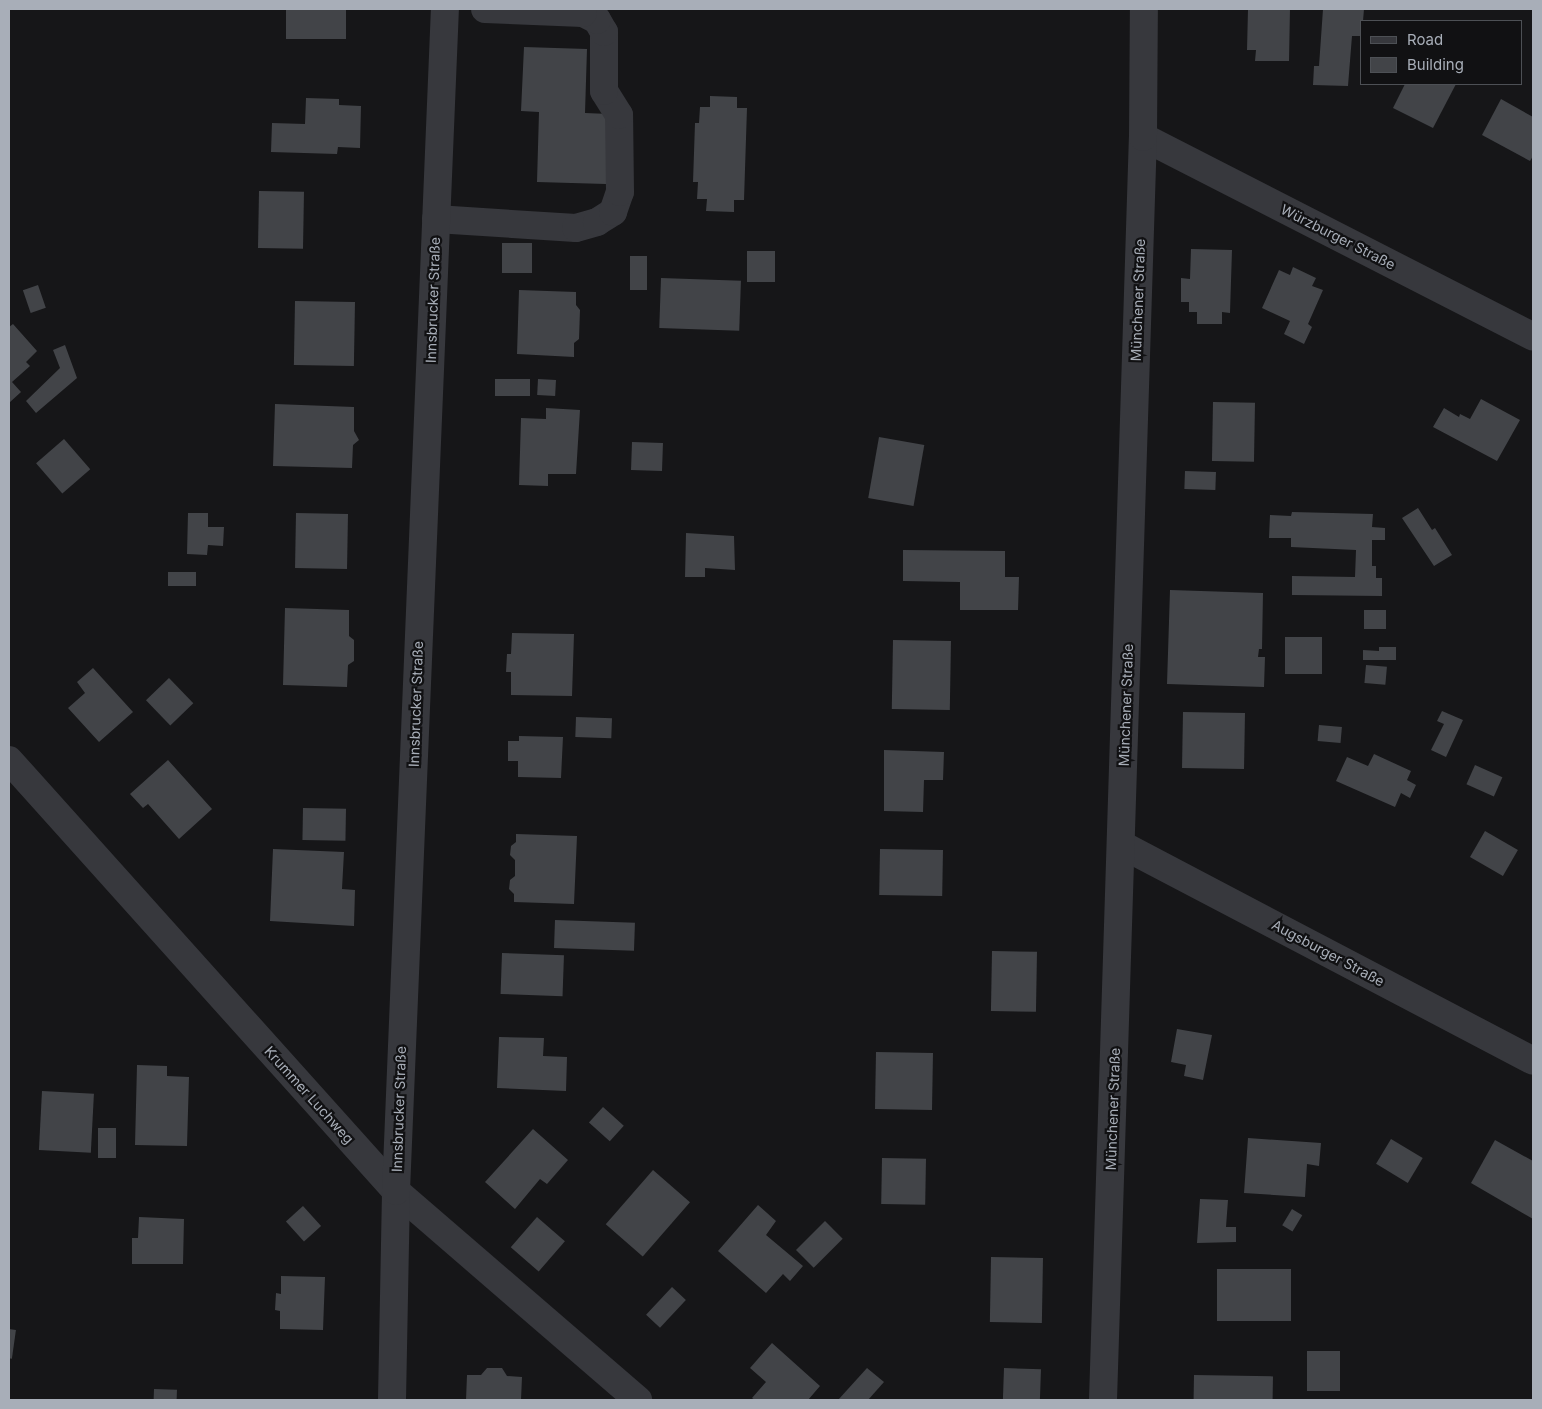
<!DOCTYPE html>
<meta charset="utf-8">
<style>
body{margin:0}
#map{position:relative;width:1542px;height:1409px;overflow:hidden;background:#161618;font-family:Inter,sans-serif}
div>[style]{position:absolute}
.building>*{inset:0;background:#424448;transform-origin:0 0}
.minor>*{height:28px;margin:-14px;padding:0 14px;transform-origin:14px;border-radius:14px;background:#37383d}
span{translate:-50% -50%;white-space:nowrap;text-align:center;line-height:1.15;-webkit-text-stroke:4.5px #111113;paint-order:stroke}
.street-label{font-size:14px;color:#a8aeb8}
.frame{position:absolute;inset:0;border:10px solid #a8aeb8;pointer-events:none}
.legend{position:absolute;left:1360px;top:20px;width:162px;height:65px;box-sizing:border-box;background:#111113;border:1px solid #4d5055;margin:0;padding:6px 9px;list-style:none;font-size:15px;color:#a8aeb8}
.legend li{display:flex;align-items:center;gap:10px;height:25px}
.legend b{width:25px;border:1px solid #4d5055}
</style>
<div id="map">
<div class="building">
<i style="left:286px;top:9px;width:60px;height:30px"></i>
<i style="clip-path:polygon(1248px 9px,1290px 9px,1289px 61px,1255px 61px,1256px 50px,1247px 50px)"></i>
<i style="clip-path:polygon(1323px 9px,1364px 9px,1363px 21px,1361px 21px,1361px 36px,1352px 36px,1348px 86px,1313px 85px,1314px 66px,1319px 66px)"></i>
<i style="clip-path:polygon(524px 47px,587px 49px,585px 113px,609px 114px,606px 184px,537px 182px,539px 112px,521px 111px)"></i>
<i style="clip-path:polygon(1405px 84px,1456px 84px,1433px 128px,1393px 108px)"></i>
<i style="clip-path:polygon(710px 96px,737px 97px,737px 108px,747px 108px,744px 200px,734px 200px,734px 212px,706px 211px,707px 199px,697px 199px,698px 182px,693px 182px,695px 123px,699px 123px,700px 107px,710px 107px)"></i>
<i style="clip-path:polygon(306px 98px,339px 99px,339px 105px,361px 106px,360px 148px,338px 147px,337px 154px,271px 152px,272px 123px,305px 124px)"></i>
<i style="clip-path:polygon(1501px 99px,1533px 117px,1533px 156px,1530px 161px,1482px 135px)"></i>
<i style="left:259px;top:191px;width:45px;height:57px;rotate:1deg"></i>
<i style="left:502px;top:243px;width:30px;height:30px"></i>
<i style="clip-path:polygon(1191px 249px,1232px 250px,1230px 313px,1222px 312px,1222px 324px,1197px 324px,1197px 312px,1189px 312px,1189px 302px,1181px 302px,1181px 278px,1190px 279px)"></i>
<i style="left:747px;top:251px;width:28px;height:31px"></i>
<i style="left:630px;top:256px;width:17px;height:34px"></i>
<i style="clip-path:polygon(1293px 267px,1316px 278px,1312px 286px,1323px 290px,1308px 324px,1312px 327px,1304px 344px,1284px 334px,1290px 321px,1262px 308px,1279px 270px,1290px 275px)"></i>
<i style="left:661px;top:278px;width:80px;height:50px;rotate:2deg"></i>
<i style="left:38px;top:285px;width:24px;height:16px;rotate:71deg"></i>
<i style="clip-path:polygon(519px 290px,576px 292px,576px 305px,580px 310px,579px 339px,574px 343px,574px 357px,517px 354px)"></i>
<i style="left:295px;top:301px;width:60px;height:64px;rotate:1deg"></i>
<i style="clip-path:polygon(13px 324px,37px 351px,26px 362px,30px 366px,12px 382px,21px 392px,9px 403px,9px 327px)"></i>
<i style="clip-path:polygon(65px 345px,77px 378px,36px 413px,26px 401px,60px 368px,53px 350px)"></i>
<i style="left:495px;top:379px;width:35px;height:17px"></i>
<i style="left:538px;top:379px;width:18px;height:16px;rotate:3deg"></i>
<i style="clip-path:polygon(1481px 399px,1520px 420px,1497px 461px,1433px 427px,1444px 408px,1459px 417px,1460px 414px,1470px 419px)"></i>
<i style="left:1213px;top:402px;width:42px;height:59px;rotate:1deg"></i>
<i style="clip-path:polygon(275px 404px,354px 407px,354px 431px,359px 440px,353px 445px,352px 468px,273px 466px)"></i>
<i style="clip-path:polygon(546px 408px,580px 410px,576px 474px,548px 474px,548px 486px,519px 485px,521px 418px,546px 419px)"></i>
<i style="left:879px;top:437px;width:46px;height:62px;rotate:10deg"></i>
<i style="left:64px;top:439px;width:40px;height:37px;rotate:49deg"></i>
<i style="left:632px;top:442px;width:31px;height:28px;rotate:2deg"></i>
<i style="left:1185px;top:471px;width:31px;height:18px;rotate:2deg"></i>
<i style="clip-path:polygon(1418px 508px,1432px 530px,1435px 528px,1452px 555px,1434px 566px,1402px 518px)"></i>
<i style="clip-path:polygon(1292px 512px,1373px 514px,1372px 527px,1385px 528px,1385px 540px,1372px 540px,1372px 566px,1376px 566px,1376px 578px,1382px 578px,1382px 596px,1292px 595px,1292px 576px,1355px 577px,1356px 550px,1291px 547px,1291px 538px,1269px 538px,1270px 515px,1291px 516px)"></i>
<i style="clip-path:polygon(188px 513px,208px 513px,208px 527px,224px 527px,223px 546px,208px 545px,207px 555px,187px 554px)"></i>
<i style="left:296px;top:513px;width:52px;height:55px;rotate:1deg"></i>
<i style="clip-path:polygon(686px 533px,734px 536px,735px 570px,705px 568px,705px 577px,685px 577px)"></i>
<i style="clip-path:polygon(903px 550px,1005px 551px,1005px 577px,1019px 577px,1018px 610px,960px 610px,960px 582px,903px 581px)"></i>
<i style="left:168px;top:572px;width:28px;height:14px"></i>
<i style="clip-path:polygon(1170px 590px,1263px 593px,1262px 649px,1259px 649px,1258px 657px,1265px 657px,1264px 687px,1167px 684px)"></i>
<i style="clip-path:polygon(285px 608px,349px 610px,349px 636px,354px 640px,354px 661px,348px 665px,347px 687px,283px 685px)"></i>
<i style="left:1364px;top:610px;width:22px;height:19px"></i>
<i style="clip-path:polygon(512px 633px,574px 634px,572px 696px,511px 695px,511px 672px,506px 672px,507px 654px,511px 654px)"></i>
<i style="left:1285px;top:637px;width:37px;height:37px"></i>
<i style="left:893px;top:640px;width:58px;height:69px;rotate:1deg"></i>
<i style="clip-path:polygon(1379px 647px,1396px 647px,1396px 660px,1363px 660px,1363px 650px,1379px 651px)"></i>
<i style="left:1366px;top:665px;width:21px;height:18px;rotate:5deg"></i>
<i style="clip-path:polygon(93px 668px,133px 712px,99px 742px,68px 708px,85px 693px,77px 682px)"></i>
<i style="left:169px;top:678px;width:35px;height:32px;rotate:46deg"></i>
<i style="clip-path:polygon(1442px 711px,1463px 720px,1446px 757px,1431px 750px,1444px 724px,1437px 721px)"></i>
<i style="left:1183px;top:712px;width:62px;height:56px;rotate:1deg"></i>
<i style="left:576px;top:717px;width:36px;height:20px;rotate:2deg"></i>
<i style="left:1319px;top:725px;width:23px;height:16px;rotate:5deg"></i>
<i style="clip-path:polygon(519px 736px,563px 737px,561px 778px,518px 777px,518px 761px,508px 761px,508px 741px,519px 741px)"></i>
<i style="clip-path:polygon(884px 750px,944px 752px,943px 780px,924px 780px,923px 812px,884px 811px)"></i>
<i style="clip-path:polygon(1374px 754px,1411px 771px,1407px 780px,1416px 785px,1410px 798px,1401px 793px,1395px 807px,1336px 781px,1347px 757px,1368px 766px)"></i>
<i style="clip-path:polygon(168px 760px,212px 809px,179px 839px,148px 804px,143px 808px,130px 794px)"></i>
<i style="left:1475px;top:765px;width:30px;height:21px;rotate:24deg"></i>
<i style="left:303px;top:808px;width:43px;height:32px;rotate:1deg"></i>
<i style="left:1485px;top:831px;width:38px;height:30px;rotate:30deg"></i>
<i style="clip-path:polygon(516px 834px,577px 836px,574px 904px,514px 902px,514px 894px,509px 889px,510px 880px,515px 876px,515px 860px,510px 855px,511px 846px,516px 842px)"></i>
<i style="clip-path:polygon(273px 849px,344px 852px,342px 889px,355px 890px,354px 926px,270px 921px)"></i>
<i style="left:880px;top:849px;width:63px;height:46px;rotate:1deg"></i>
<i style="left:555px;top:920px;width:80px;height:28px;rotate:2deg"></i>
<i style="left:992px;top:951px;width:45px;height:60px;rotate:1deg"></i>
<i style="left:502px;top:953px;width:62px;height:41px;rotate:2deg"></i>
<i style="clip-path:polygon(1177px 1029px,1212px 1035px,1203px 1080px,1184px 1076px,1186px 1065px,1171px 1062px)"></i>
<i style="clip-path:polygon(499px 1037px,544px 1038px,543px 1056px,567px 1057px,566px 1091px,497px 1088px)"></i>
<i style="left:876px;top:1052px;width:57px;height:57px;rotate:1deg"></i>
<i style="clip-path:polygon(137px 1065px,167px 1066px,167px 1076px,189px 1077px,187px 1146px,135px 1145px)"></i>
<i style="left:42px;top:1091px;width:52px;height:59px;rotate:3deg"></i>
<i style="left:603px;top:1107px;width:28px;height:21px;rotate:42deg"></i>
<i style="left:98px;top:1128px;width:18px;height:30px"></i>
<i style="clip-path:polygon(533px 1129px,568px 1160px,547px 1184px,540px 1179px,515px 1209px,485px 1182px)"></i>
<i style="clip-path:polygon(1248px 1138px,1321px 1143px,1319px 1166px,1307px 1164px,1305px 1197px,1244px 1193px)"></i>
<i style="left:1391px;top:1139px;width:37px;height:29px;rotate:31deg"></i>
<i style="clip-path:polygon(1495px 1140px,1533px 1161px,1533px 1219px,1471px 1183px)"></i>
<i style="left:882px;top:1158px;width:44px;height:46px;rotate:1deg"></i>
<i style="left:653px;top:1170px;width:49px;height:72px;rotate:41deg"></i>
<i style="clip-path:polygon(1200px 1199px,1228px 1200px,1226px 1227px,1236px 1227px,1236px 1242px,1197px 1243px)"></i>
<i style="clip-path:polygon(758px 1205px,776px 1221px,766px 1235px,803px 1266px,790px 1281px,783px 1274px,766px 1293px,718px 1251px)"></i>
<i style="left:303px;top:1206px;width:27px;height:23px;rotate:48deg"></i>
<i style="left:1292px;top:1209px;width:12px;height:19px;rotate:31deg"></i>
<i style="clip-path:polygon(139px 1217px,184px 1219px,183px 1264px,132px 1264px,132px 1238px,138px 1238px)"></i>
<i style="left:537px;top:1217px;width:37px;height:40px;rotate:41deg"></i>
<i style="left:825px;top:1221px;width:25px;height:41px;rotate:45deg"></i>
<i style="left:991px;top:1257px;width:52px;height:65px;rotate:1deg"></i>
<i style="left:1217px;top:1269px;width:74px;height:52px"></i>
<i style="clip-path:polygon(281px 1276px,325px 1277px,323px 1330px,280px 1329px,280px 1311px,275px 1310px,276px 1293px,281px 1294px)"></i>
<i style="left:672px;top:1287px;width:19px;height:38px;rotate:43deg"></i>
<i style="left:9px;top:1329px;width:7px;height:29px;rotate:8deg"></i>
<i style="clip-path:polygon(772px 1343px,820px 1386px,808px 1400px,755px 1400px,752px 1398px,766px 1382px,750px 1368px)"></i>
<i style="left:1307px;top:1351px;width:33px;height:40px"></i>
<i style="clip-path:polygon(487px 1368px,502px 1368px,507px 1376px,522px 1377px,521px 1400px,466px 1400px,467px 1375px,481px 1375px)"></i>
<i style="clip-path:polygon(867px 1368px,884px 1382px,868px 1400px,838px 1400px)"></i>
<i style="left:1004px;top:1368px;width:37px;height:32px;rotate:2deg"></i>
<i style="left:1194px;top:1375px;width:79px;height:25px;rotate:1deg"></i>
<i style="left:154px;top:1389px;width:23px;height:11px;rotate:2deg"></i>
</div>
<div class="minor">
<i style="left:1143px;top:137px;width:438px;rotate:27.1deg"></i>
<i style="left:436px;top:219px;width:140px;rotate:3.7deg"></i>
<i style="left:576px;top:228px;width:22px;rotate:-16deg"></i>
<i style="left:597px;top:222px;width:19px;rotate:-32deg"></i>
<i style="left:613px;top:212px;width:21px;rotate:-71deg"></i>
<i style="left:620px;top:192px;width:77px;rotate:-90.7deg"></i>
<i style="left:619px;top:115px;width:28px;rotate:-122deg"></i>
<i style="left:604px;top:91px;width:59px;rotate:-90deg"></i>
<i style="left:604px;top:32px;width:14px;rotate:-120deg"></i>
<i style="left:597px;top:20px;width:16px;rotate:-153deg"></i>
<i style="left:583px;top:13px;width:98px;rotate:-177.7deg"></i>
<i style="left:9px;top:760px;width:579px;rotate:48.08deg"></i>
<i style="left:396px;top:1191px;width:320px;rotate:40.8deg"></i>
<i style="left:1122px;top:845px;width:464px;rotate:27.7deg"></i>
<i style="left:392px;top:1400px;width:209px;rotate:-88.9deg"></i>
<i style="left:396px;top:1191px;width:1183px;rotate:-87.63deg"></i>
<i style="left:1103px;top:1400px;width:1264px;rotate:-88.19deg"></i>
<i style="left:1143px;top:137px;width:128px;rotate:-89.6deg"></i>
</div>
<div class="street-label">
<span style="left:1338px;top:237px;rotate:27deg">Würzburger Straße</span>
<span style="left:433px;top:300px;rotate:-88deg">Innsbrucker Straße</span>
<span style="left:1138px;top:300px;rotate:-88deg">Münchener Straße</span>
<span style="left:416px;top:704px;rotate:-88deg">Innsbrucker Straße</span>
<span style="left:1126px;top:705px;rotate:-88deg">Münchener Straße</span>
<span style="left:1328px;top:953px;rotate:28deg">Augsburger Straße</span>
<span style="left:309px;top:1095px;rotate:48deg">Krummer Luchweg</span>
<span style="left:399px;top:1109px;rotate:-88deg">Innsbrucker Straße</span>
<span style="left:1113px;top:1109px;rotate:-88deg">Münchener Straße</span>
</div>
<div class="frame"></div>
<ul class="legend">
<li><b style="height:6px;background:#37383d"></b>Road</li>
<li><b style="height:14px;background:#424448"></b>Building</li>
</ul>
</div>
